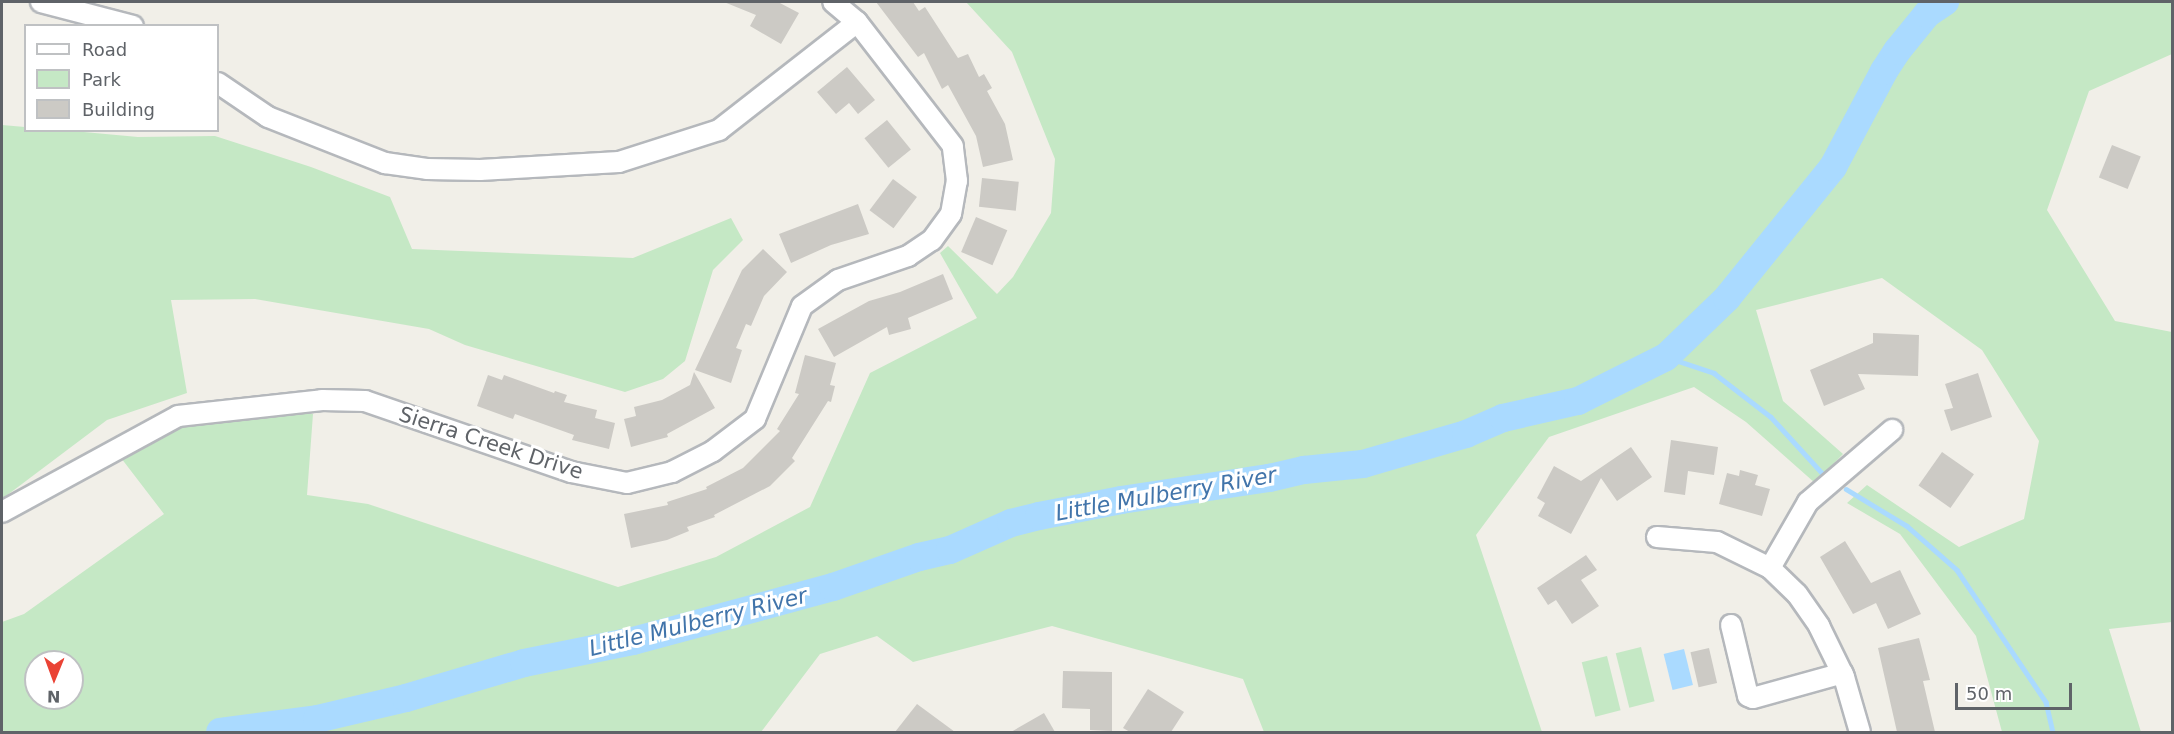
<!DOCTYPE html>
<style>
body{margin:0}
#map{position:relative;width:2174px;height:734px;overflow:hidden;background:#f1efe8;font-family:"DejaVu Sans",sans-serif}
div>[style]{position:absolute}
.green>*{inset:0;background:#c5e8c5;transform-origin:0 0}
.water>*{inset:0;background:#aadaff;transform-origin:0 0}
.stream>*{height:4.5px;margin:-2.25px;padding:0 2.25px;transform-origin:2.25px;border-radius:2.25px;background:#aadaff}
.river>*{height:28px;margin:-14px;padding:0 14px;transform-origin:14px;border-radius:14px;background:#aadaff}
.building>*{inset:0;background:#cccac5;transform-origin:0 0}
.roads{filter:drop-shadow(2px 0 #b5b8bc) drop-shadow(-2px 0 #b5b8bc) drop-shadow(0 2px #b5b8bc) drop-shadow(0 -2px #b5b8bc)}
.minor>*{height:20px;margin:-10px;padding:0 10px;transform-origin:10px;border-radius:10px;background:#fff}
span{translate:-50% -50%;white-space:nowrap;text-align:center;line-height:1.15;-webkit-text-stroke:6px #fff;paint-order:stroke}
.street-label{font-size:21px;color:#5f6368}
.water-label{font-size:22px;color:#4174aa;font-style:italic}
.frame{position:absolute;inset:0;border:3px solid #5f6368;pointer-events:none}
.legend{position:absolute;left:24px;top:24px;width:195px;height:108px;box-sizing:border-box;background:#fff;border:2px solid #bfc1c3;margin:0;padding:8px 10px;list-style:none;font-size:18px;color:#5f6368}
.legend li{display:flex;align-items:center;gap:12px;height:30px}
.legend b{width:30px;border:2px solid #bfc1c3}
.north{position:absolute;left:24px;top:650px;width:60px;height:60px;box-sizing:border-box;background:#fff;border:2px solid #bfc1c3;border-radius:50%;rotate:181deg;font-size:16px;font-weight:700;line-height:24px;text-align:center;color:#5f6368}
.north::after{content:'';display:block;margin:auto;width:21px;height:27px;background:#ea4335;clip-path:polygon(50% 0,100% 100%,50% 72%,0 100%)}
.scale{position:absolute;left:1955px;top:683px;width:117px;height:27px;box-sizing:border-box;border:3px solid #5f6368;border-top:0;padding-left:8px;font-size:18px;line-height:21px;white-space:nowrap;color:#5f6368;-webkit-text-stroke:4px #fff;paint-order:stroke}
</style>
<div id="map">
<div class="green">
<i style="clip-path:polygon(evenodd,966px 2px,2172px 2px,2172px 54px,2089px 91px,2047px 210px,2115px 321px,2172px 332px,2172px 622px,2109px 629px,2141px 732px,2002px 732px,1976px 636px,1900px 534px,1847px 503px,1867px 485px,1959px 547px,2024px 519px,2039px 441px,1982px 350px,1882px 278px,1756px 310px,1783px 401px,1843px 454px,1815px 483px,1746px 422px,1694px 387px,1549px 437px,1476px 535px,1542px 732px,1264px 732px,1243px 679px,1052px 626px,913px 662px,877px 636px,820px 654px,761px 732px,2px 732px,2px 622px,24px 614px,164px 514px,118px 454px,200px 420px,273px 414px,313px 414px,307px 495px,368px 504px,618px 587px,716px 557px,810px 507px,870px 373px,977px 318px,940px 253px,948px 246px,997px 294px,1013px 277px,1051px 213px,1055px 159px,1012px 52px,966px 2px,36px 662px,72px 662px,72px 698px,36px 698px,36px 662px)"></i>
<i style="clip-path:polygon(2px 125px,25px 127px,26px 130px,73px 131px,138px 137px,215px 136px,311px 167px,390px 197px,412px 249px,633px 258px,731px 218px,743px 240px,713px 270px,685px 361px,663px 379px,625px 392px,465px 345px,429px 329px,255px 299px,171px 300px,187px 393px,107px 420px,2px 499px)"></i>
<i style="left:1641px;top:647px;width:56px;height:26px;rotate:76deg"></i>
<i style="left:1607px;top:656px;width:56px;height:26px;rotate:76deg"></i>
</div>
<div class="water">
<i style="left:1684px;top:649px;width:37px;height:21px;rotate:76deg"></i>
</div>
<div class="stream">
<i style="left:1666px;top:357px;width:51px;rotate:18.4deg"></i>
<i style="left:1714px;top:373px;width:72px;rotate:37.7deg"></i>
<i style="left:1771px;top:417px;width:77px;rotate:47.6deg"></i>
<i style="left:1846px;top:489px;width:71px;rotate:31.2deg"></i>
<i style="left:1907px;top:526px;width:67px;rotate:41.3deg"></i>
<i style="left:1957px;top:570px;width:159px;rotate:56deg"></i>
<i style="left:2046px;top:702px;width:31px;rotate:77deg"></i>
</div>
<div class="river">
<i style="left:220px;top:732px;width:98px;rotate:-7.6deg"></i>
<i style="left:317px;top:719px;width:91px;rotate:-13.3deg"></i>
<i style="left:406px;top:698px;width:123px;rotate:-16.5deg"></i>
<i style="left:524px;top:663px;width:111px;rotate:-11.4deg"></i>
<i style="left:633px;top:641px;width:207px;rotate:-15.1deg"></i>
<i style="left:833px;top:587px;width:91px;rotate:-19.2deg"></i>
<i style="left:919px;top:557px;width:32px;rotate:-13deg"></i>
<i style="left:950px;top:550px;width:67px;rotate:-23.9deg"></i>
<i style="left:1011px;top:523px;width:29px;rotate:-14deg"></i>
<i style="left:1039px;top:516px;width:84px;rotate:-11deg"></i>
<i style="left:1121px;top:500px;width:150px;rotate:-8.5deg"></i>
<i style="left:1269px;top:478px;width:36px;rotate:-13deg"></i>
<i style="left:1304px;top:470px;width:59px;rotate:-5.8deg"></i>
<i style="left:1363px;top:464px;width:107px;rotate:-16.2deg"></i>
<i style="left:1466px;top:434px;width:40px;rotate:-23.4deg"></i>
<i style="left:1503px;top:418px;width:77px;rotate:-12.8deg"></i>
<i style="left:1578px;top:401px;width:98px;rotate:-26.6deg"></i>
<i style="left:1666px;top:357px;width:85px;rotate:-44deg"></i>
<i style="left:1727px;top:298px;width:169px;rotate:-51deg"></i>
<i style="left:1833px;top:167px;width:109px;rotate:-62deg"></i>
<i style="left:1884px;top:71px;width:24px;rotate:-57deg"></i>
<i style="left:1897px;top:51px;width:48px;rotate:-51deg"></i>
<i style="left:1927px;top:14px;width:22px;rotate:-34deg"></i>
</div>
<div class="building">
<i style="clip-path:polygon(724px 2px,778px 2px,799px 13px,781px 44px,750px 26px,756px 15px)"></i>
<i style="clip-path:polygon(876px 2px,913px 2px,919px 11px,925px 7px,958px 58px,968px 54px,979px 77px,984px 74px,992px 88px,987px 91px,1005px 124px,1013px 160px,983px 167px,976px 136px,948px 85px,942px 89px,924px 53px,918px 57px)"></i>
<i style="clip-path:polygon(847px 67px,875px 100px,858px 114px,849px 103px,836px 114px,817px 92px)"></i>
<i style="left:887px;top:120px;width:38px;height:29px;rotate:51deg"></i>
<i style="left:2112px;top:145px;width:31px;height:35px;rotate:22deg"></i>
<i style="left:982px;top:178px;width:37px;height:29px;rotate:6deg"></i>
<i style="left:893px;top:179px;width:30px;height:39px;rotate:37deg"></i>
<i style="clip-path:polygon(858px 204px,869px 234px,831px 245px,791px 263px,779px 234px)"></i>
<i style="left:976px;top:217px;width:34px;height:38px;rotate:23deg"></i>
<i style="clip-path:polygon(763px 249px,787px 272px,764px 296px,751px 326px,746px 324px,736px 348px,742px 350px,731px 383px,695px 370px,742px 270px)"></i>
<i style="clip-path:polygon(943px 274px,953px 299px,908px 318px,911px 329px,889px 335px,887px 327px,834px 357px,818px 329px,869px 301px,900px 292px)"></i>
<i style="clip-path:polygon(1873px 333px,1919px 335px,1918px 376px,1858px 374px,1865px 389px,1824px 406px,1810px 370px,1873px 343px)"></i>
<i style="clip-path:polygon(805px 355px,836px 363px,830px 385px,835px 386px,831px 402px,828px 401px,792px 458px,795px 461px,770px 486px,714px 515px,715px 517px,687px 527px,689px 531px,667px 540px,631px 548px,624px 514px,668px 505px,667px 502px,707px 489px,706px 487px,743px 468px,780px 431px,777px 429px,799px 394px,795px 393px)"></i>
<i style="clip-path:polygon(694px 372px,715px 408px,667px 434px,668px 437px,631px 447px,624px 419px,636px 416px,634px 407px,662px 400px,690px 385px)"></i>
<i style="clip-path:polygon(1978px 373px,1992px 417px,1951px 431px,1944px 410px,1953px 408px,1945px 384px)"></i>
<i style="clip-path:polygon(488px 375px,502px 380px,504px 375px,554px 393px,555px 391px,567px 395px,564px 402px,597px 410px,595px 418px,615px 423px,609px 449px,572px 440px,574px 435px,515px 414px,513px 419px,477px 406px)"></i>
<i style="clip-path:polygon(1671px 440px,1718px 447px,1714px 475px,1688px 471px,1685px 495px,1664px 492px)"></i>
<i style="clip-path:polygon(1631px 447px,1652px 477px,1617px 501px,1601px 478px,1571px 534px,1538px 516px,1545px 503px,1537px 498px,1554px 466px,1581px 481px)"></i>
<i style="left:1942px;top:452px;width:39px;height:41px;rotate:35deg"></i>
<i style="clip-path:polygon(1740px 470px,1758px 475px,1755px 485px,1770px 489px,1762px 516px,1719px 504px,1727px 473px,1739px 476px)"></i>
<i style="clip-path:polygon(1845px 541px,1871px 583px,1900px 570px,1921px 614px,1888px 629px,1876px 603px,1853px 614px,1820px 557px)"></i>
<i style="clip-path:polygon(1586px 555px,1597px 570px,1581px 580px,1599px 606px,1572px 624px,1556px 600px,1548px 605px,1537px 588px)"></i>
<i style="clip-path:polygon(1919px 638px,1930px 680px,1923px 681px,1935px 732px,1897px 732px,1878px 648px)"></i>
<i style="left:1709px;top:648px;width:36px;height:19px;rotate:77deg"></i>
<i style="clip-path:polygon(1063px 671px,1112px 672px,1112px 731px,1090px 730px,1090px 709px,1062px 708px)"></i>
<i style="clip-path:polygon(1148px 689px,1184px 712px,1171px 732px,1130px 732px,1123px 728px)"></i>
<i style="clip-path:polygon(917px 704px,955px 732px,895px 732px)"></i>
<i style="clip-path:polygon(1044px 713px,1055px 732px,1011px 732px)"></i>
</div>
<div class="roads">
<div class="minor">
<i style="left:41px;top:2px;width:95px;rotate:14.6deg"></i>
<i style="left:218px;top:83px;width:60px;rotate:34.2deg"></i>
<i style="left:268px;top:117px;width:126px;rotate:21.5deg"></i>
<i style="left:385px;top:163px;width:42px;rotate:8.1deg"></i>
<i style="left:427px;top:169px;width:53px;rotate:1.1deg"></i>
<i style="left:480px;top:170px;width:139px;rotate:-3.3deg"></i>
<i style="left:619px;top:162px;width:105px;rotate:-17.7deg"></i>
<i style="left:719px;top:130px;width:175px;rotate:-38deg"></i>
<i style="left:2px;top:512px;width:200px;rotate:-28.6deg"></i>
<i style="left:178px;top:416px;width:145px;rotate:-6.3deg"></i>
<i style="left:322px;top:400px;width:43px;rotate:1.3deg"></i>
<i style="left:365px;top:401px;width:218px;rotate:19deg"></i>
<i style="left:571px;top:472px;width:57px;rotate:11.1deg"></i>
<i style="left:627px;top:483px;width:46px;rotate:-13.7deg"></i>
<i style="left:672px;top:472px;width:46px;rotate:-27.1deg"></i>
<i style="left:713px;top:451px;width:53px;rotate:-37.3deg"></i>
<i style="left:755px;top:419px;width:122px;rotate:-67.4deg"></i>
<i style="left:802px;top:306px;width:44px;rotate:-35.8deg"></i>
<i style="left:838px;top:280px;width:74px;rotate:-18.9deg"></i>
<i style="left:908px;top:256px;width:29px;rotate:-34deg"></i>
<i style="left:932px;top:240px;width:32px;rotate:-54deg"></i>
<i style="left:951px;top:214px;width:34px;rotate:-80deg"></i>
<i style="left:957px;top:181px;width:35px;rotate:-97deg"></i>
<i style="left:953px;top:146px;width:157px;rotate:-127.7deg"></i>
<i style="left:857px;top:22px;width:31px;rotate:-140deg"></i>
<i style="left:1657px;top:537px;width:60px;rotate:4.8deg"></i>
<i style="left:1717px;top:542px;width:59px;rotate:26.1deg"></i>
<i style="left:1770px;top:568px;width:37px;rotate:44deg"></i>
<i style="left:1797px;top:594px;width:39px;rotate:55deg"></i>
<i style="left:1819px;top:626px;width:57px;rotate:63.9deg"></i>
<i style="left:1844px;top:677px;width:57px;rotate:73.8deg"></i>
<i style="left:1770px;top:568px;width:76px;rotate:-60.1deg"></i>
<i style="left:1808px;top:502px;width:111px;rotate:-40.6deg"></i>
<i style="left:1731px;top:625px;width:73px;rotate:76.5deg"></i>
<i style="left:1748px;top:696px;width:5px;rotate:22deg"></i>
<i style="left:1753px;top:698px;width:93px;rotate:-15.5deg"></i>
</div>
</div>
<div class="street-label">
<span style="left:491px;top:443px;rotate:18deg">Sierra Creek Drive</span>
</div>
<div class="water-label">
<span style="left:1166px;top:494px;rotate:-10deg">Little Mulberry River</span>
<span style="left:698px;top:622px;rotate:-14deg">Little Mulberry River</span>
</div>
<div class="frame"></div>
<ul class="legend">
<li><b style="height:8px;background:#fff"></b>Road</li>
<li><b style="height:16px;background:#c5e8c5"></b>Park</li>
<li><b style="height:16px;background:#cccac5"></b>Building</li>
</ul>
<div class="north">N</div>
<div class="scale">50 m</div>
</div>
